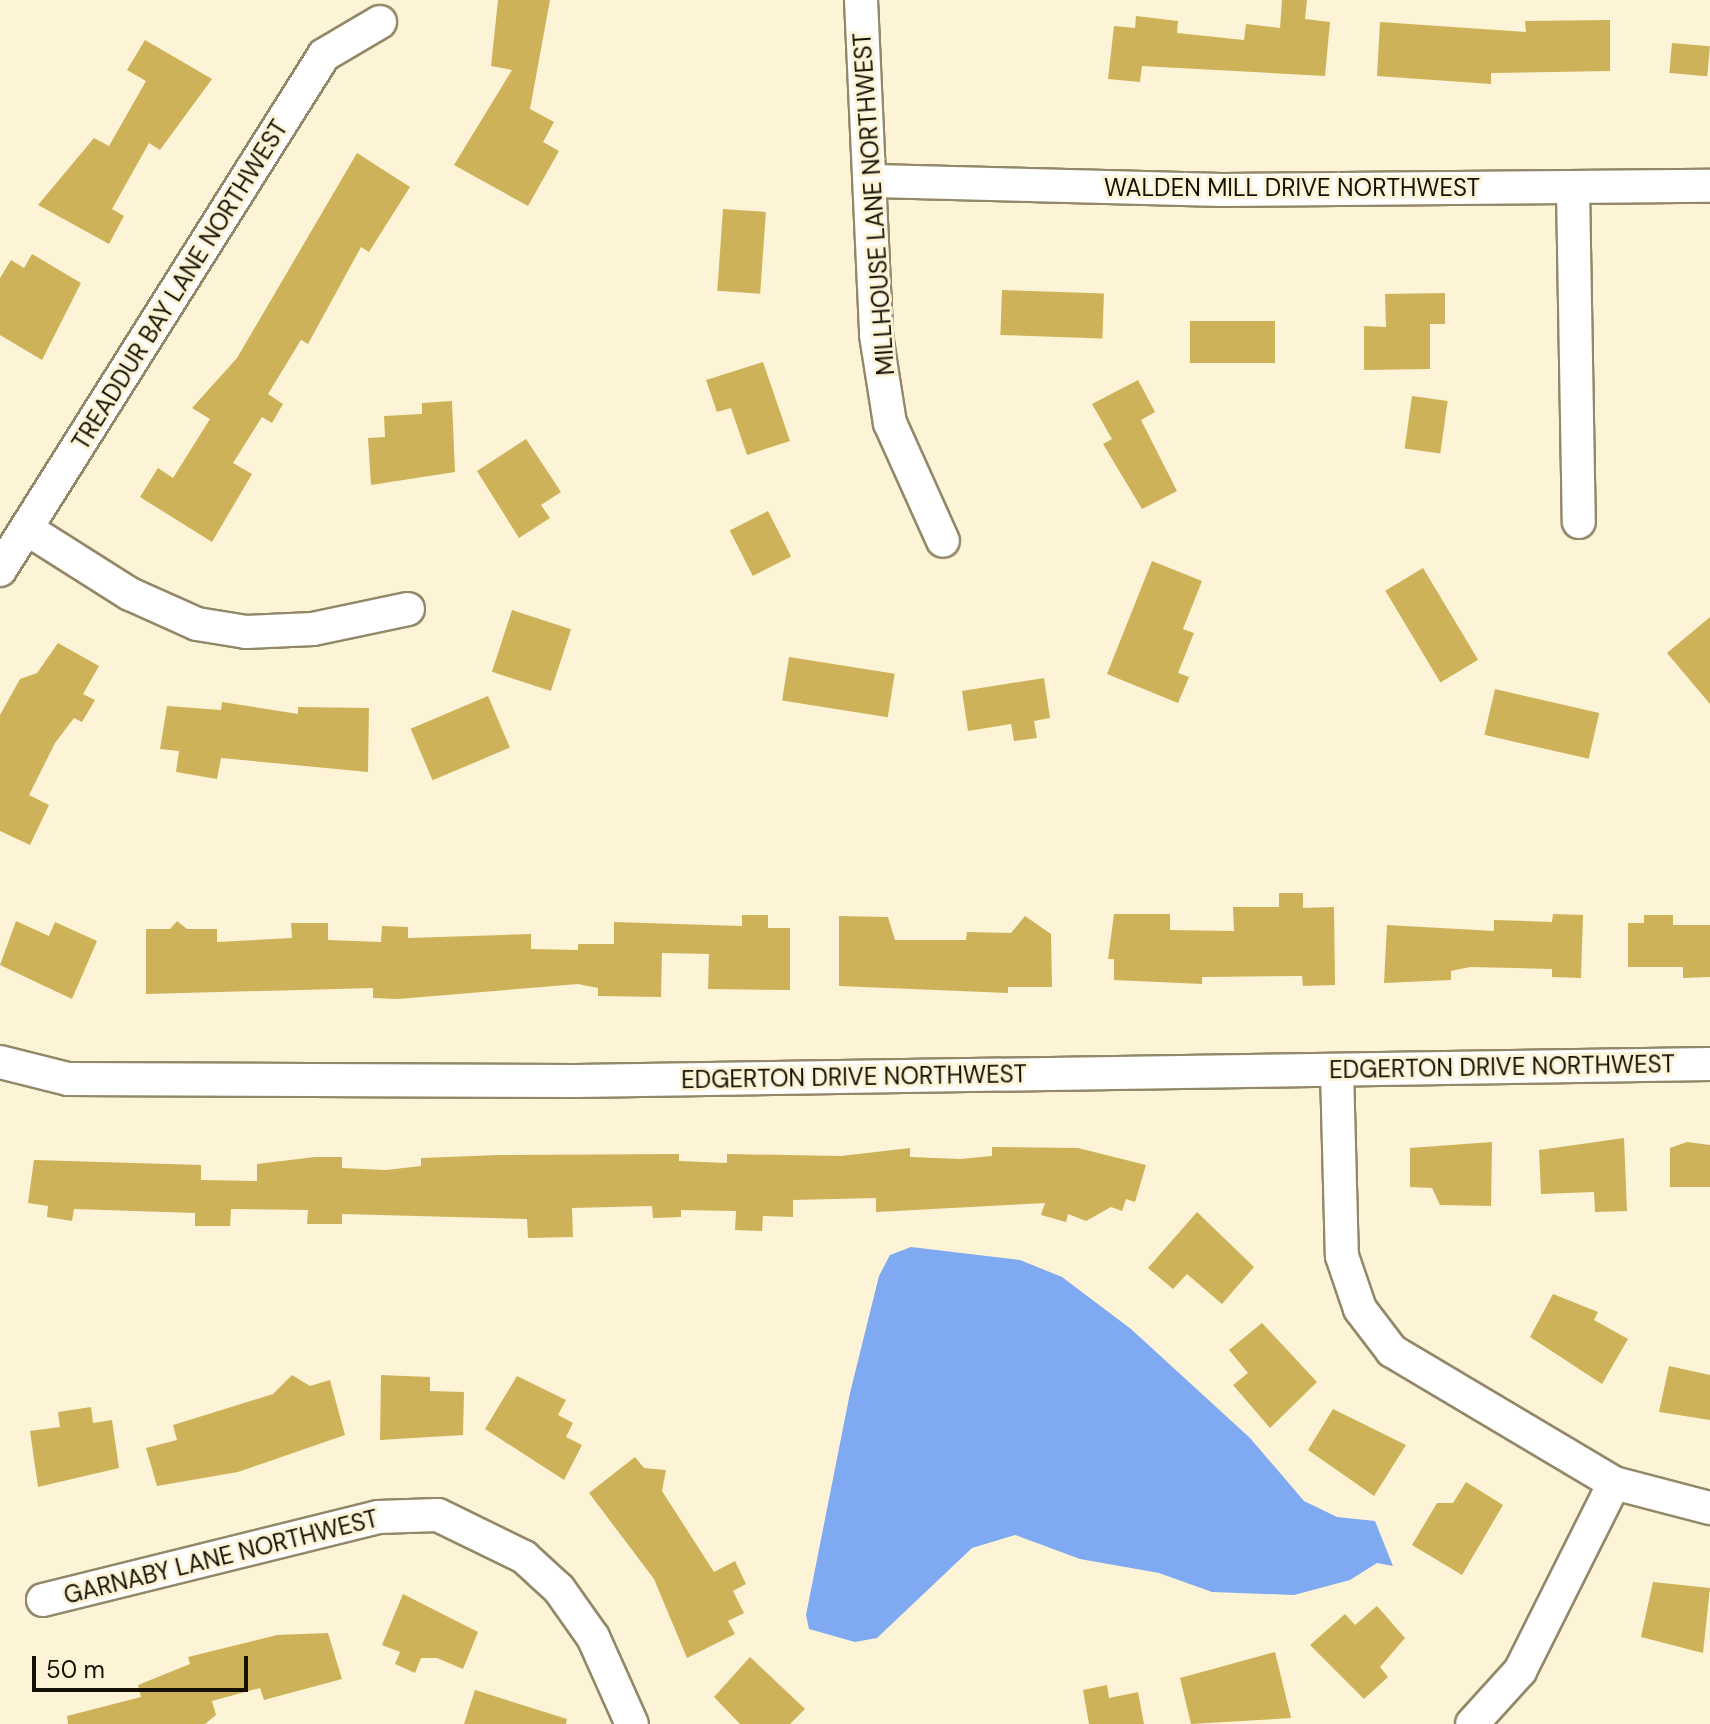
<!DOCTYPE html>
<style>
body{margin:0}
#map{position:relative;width:1710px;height:1724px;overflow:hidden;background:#fdf4d7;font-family:"DM Sans",sans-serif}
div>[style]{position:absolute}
.water>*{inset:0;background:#7fa9f1}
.building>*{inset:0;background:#ceb259;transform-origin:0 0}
.roads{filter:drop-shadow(2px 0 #938868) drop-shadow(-2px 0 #938868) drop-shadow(0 2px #938868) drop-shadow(0 -2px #938868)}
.minor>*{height:32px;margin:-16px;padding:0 16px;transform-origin:16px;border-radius:16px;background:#fff}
span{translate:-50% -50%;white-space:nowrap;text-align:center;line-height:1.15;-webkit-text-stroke:6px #fdf4d7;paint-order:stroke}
.street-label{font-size:24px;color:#151105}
.scale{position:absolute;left:32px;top:1656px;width:216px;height:36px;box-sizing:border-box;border:4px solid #151105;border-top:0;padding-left:10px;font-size:24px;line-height:28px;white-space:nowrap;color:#151105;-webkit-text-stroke:6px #fdf4d7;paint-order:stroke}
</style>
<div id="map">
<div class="water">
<i style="clip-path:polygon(911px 1247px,1020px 1260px,1062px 1277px,1131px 1329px,1250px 1438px,1304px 1501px,1337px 1517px,1375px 1521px,1393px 1566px,1377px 1563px,1350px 1580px,1294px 1595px,1212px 1592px,1159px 1573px,1080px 1559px,1015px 1535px,972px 1548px,877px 1638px,855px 1642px,809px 1629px,806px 1615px,850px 1393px,879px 1276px,890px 1255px)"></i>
</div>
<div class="building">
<i style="clip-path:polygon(498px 0,550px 0,530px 109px,554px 122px,543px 142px,559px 151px,528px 206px,454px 165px,512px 70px,491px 66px)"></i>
<i style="clip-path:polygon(1282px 0,1307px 0,1305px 19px,1330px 22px,1325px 76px,1142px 66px,1140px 82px,1108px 79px,1114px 26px,1135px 28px,1136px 16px,1178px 21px,1177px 33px,1244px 40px,1246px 24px,1280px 28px)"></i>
<i style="clip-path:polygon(1610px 20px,1610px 71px,1491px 73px,1491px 84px,1377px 76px,1380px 22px,1526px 32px,1525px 21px)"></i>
<i style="clip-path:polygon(145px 40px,212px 79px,160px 150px,149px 143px,112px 209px,124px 216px,109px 244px,38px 205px,94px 138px,109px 146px,146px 81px,127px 70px)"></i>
<i style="left:1672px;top:43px;width:38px;height:30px;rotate:5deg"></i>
<i style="clip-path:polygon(357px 153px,410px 187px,369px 252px,361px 247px,308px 344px,301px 340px,268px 394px,283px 404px,272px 423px,262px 417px,233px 463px,252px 474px,212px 542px,140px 497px,158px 468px,173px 478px,210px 419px,192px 408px,237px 358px)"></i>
<i style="left:723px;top:209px;width:43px;height:82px;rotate:4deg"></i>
<i style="clip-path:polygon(32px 254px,81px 283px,42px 360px,0 335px,0 278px,11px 260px,24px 268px)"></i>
<i style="left:1002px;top:290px;width:102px;height:45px;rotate:2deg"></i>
<i style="clip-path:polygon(1445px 293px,1445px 324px,1430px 324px,1430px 369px,1364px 370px,1364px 326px,1386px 327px,1385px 294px)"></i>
<i style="left:1275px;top:321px;width:42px;height:85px;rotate:90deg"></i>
<i style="clip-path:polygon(763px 362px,790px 441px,747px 455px,731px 408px,717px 412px,706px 380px)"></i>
<i style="clip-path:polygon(1138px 380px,1155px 412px,1141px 420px,1177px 491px,1142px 509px,1103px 444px,1112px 439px,1092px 404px)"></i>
<i style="left:1412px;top:396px;width:36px;height:53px;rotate:8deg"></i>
<i style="clip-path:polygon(452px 401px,455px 472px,371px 485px,368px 438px,385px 437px,384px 416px,422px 414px,422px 403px)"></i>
<i style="clip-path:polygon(526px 439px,561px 492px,541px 505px,550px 518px,519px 538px,477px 471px)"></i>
<i style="left:768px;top:511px;width:51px;height:43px;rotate:63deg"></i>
<i style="clip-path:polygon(1152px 561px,1202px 581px,1183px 629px,1194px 633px,1178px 673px,1189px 677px,1178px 703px,1107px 674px)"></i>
<i style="left:1423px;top:568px;width:107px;height:44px;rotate:59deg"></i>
<i style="left:512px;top:610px;width:62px;height:65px;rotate:18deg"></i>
<i style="clip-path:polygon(1710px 617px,1710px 704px,1667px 653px)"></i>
<i style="clip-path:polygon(58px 643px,99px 666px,83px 694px,95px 700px,82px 722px,74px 718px,55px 743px,29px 795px,49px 805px,30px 845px,0 831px,0 715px,20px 679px,37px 673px)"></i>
<i style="left:789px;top:657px;width:107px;height:44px;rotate:9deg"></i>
<i style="clip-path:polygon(1044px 678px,1050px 718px,1034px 721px,1037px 738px,1014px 741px,1011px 724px,968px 731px,962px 691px)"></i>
<i style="left:1495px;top:689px;width:107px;height:47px;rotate:13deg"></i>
<i style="left:488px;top:696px;width:56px;height:84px;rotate:67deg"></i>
<i style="clip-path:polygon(222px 702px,298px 714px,298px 707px,369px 708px,368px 772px,221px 758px,217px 779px,176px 772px,179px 751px,160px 749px,167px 706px,221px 710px)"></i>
<i style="clip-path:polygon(1279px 893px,1303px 893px,1303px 908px,1334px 907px,1335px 985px,1303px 986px,1302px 976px,1202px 977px,1202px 984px,1114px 980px,1114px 959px,1108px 959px,1114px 914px,1170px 914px,1170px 930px,1234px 931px,1233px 907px,1279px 907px)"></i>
<i style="clip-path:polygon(1553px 914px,1583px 915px,1581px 978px,1552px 977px,1552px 969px,1470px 967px,1451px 971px,1451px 980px,1384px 983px,1387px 925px,1494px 931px,1494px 920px,1552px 922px)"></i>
<i style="clip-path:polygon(742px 915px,768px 915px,768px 928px,790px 928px,790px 990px,708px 989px,709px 954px,662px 953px,661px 997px,598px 996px,598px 988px,578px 984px,398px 999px,373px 998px,373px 988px,146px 994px,146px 929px,170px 929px,177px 921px,187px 929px,217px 929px,217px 942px,292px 938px,291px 923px,328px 923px,328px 940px,381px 942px,382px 926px,408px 927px,408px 938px,531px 934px,531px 949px,578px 950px,578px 944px,614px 944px,614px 922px,742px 926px)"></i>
<i style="clip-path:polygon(1644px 915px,1673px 915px,1673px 925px,1710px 925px,1710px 977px,1683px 978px,1683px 967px,1628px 967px,1628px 923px,1644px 923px)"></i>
<i style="clip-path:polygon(839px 916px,888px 917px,895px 940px,966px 940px,967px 932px,1011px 933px,1025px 916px,1051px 934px,1052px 987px,1008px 987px,1008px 993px,839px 986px)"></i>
<i style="clip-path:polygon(16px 921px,49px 936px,55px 922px,97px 941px,72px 999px,0 965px)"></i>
<i style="clip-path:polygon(1624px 1138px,1627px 1211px,1595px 1212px,1594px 1192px,1541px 1194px,1539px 1150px)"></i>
<i style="clip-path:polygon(1492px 1142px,1491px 1206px,1440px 1205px,1432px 1188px,1410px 1187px,1410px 1148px)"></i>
<i style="clip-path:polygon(1687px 1142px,1710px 1145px,1710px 1187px,1670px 1187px,1670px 1148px)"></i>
<i style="clip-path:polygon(992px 1147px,1078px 1148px,1146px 1165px,1135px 1202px,1126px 1199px,1122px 1211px,1111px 1207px,1086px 1221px,1068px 1214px,1066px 1222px,1041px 1215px,1045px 1203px,876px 1212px,876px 1198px,793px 1200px,793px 1217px,763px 1216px,762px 1231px,735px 1230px,736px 1211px,681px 1210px,681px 1217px,653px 1218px,652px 1206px,572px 1208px,573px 1237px,528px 1238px,527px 1219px,342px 1214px,342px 1224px,307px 1224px,308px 1210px,231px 1209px,230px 1226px,195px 1226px,195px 1213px,74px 1209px,72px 1221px,47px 1217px,48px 1206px,28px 1203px,34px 1160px,201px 1165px,201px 1180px,257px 1181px,257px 1164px,315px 1157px,342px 1157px,342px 1168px,386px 1170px,421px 1166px,421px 1158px,499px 1155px,679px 1154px,679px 1161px,727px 1163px,727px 1154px,841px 1156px,910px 1148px,910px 1157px,960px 1159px,992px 1156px)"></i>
<i style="clip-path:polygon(1197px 1212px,1254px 1267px,1222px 1304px,1187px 1274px,1173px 1289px,1148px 1268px)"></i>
<i style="clip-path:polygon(1553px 1294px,1598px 1312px,1594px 1320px,1628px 1339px,1602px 1384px,1530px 1337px)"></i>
<i style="clip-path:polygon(1262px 1323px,1317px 1382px,1270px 1428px,1233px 1385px,1248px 1373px,1229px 1350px)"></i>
<i style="clip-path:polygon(1669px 1366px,1710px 1375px,1710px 1420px,1659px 1412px)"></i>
<i style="clip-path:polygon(292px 1375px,310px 1386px,330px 1380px,345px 1435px,238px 1472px,157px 1486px,146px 1448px,177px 1440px,173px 1425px,273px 1394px)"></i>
<i style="clip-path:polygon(381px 1375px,430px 1377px,430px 1391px,464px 1392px,463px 1435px,380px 1440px)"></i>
<i style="clip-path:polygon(517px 1376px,566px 1400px,558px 1415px,573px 1423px,566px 1437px,582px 1445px,564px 1480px,485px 1429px)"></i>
<i style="clip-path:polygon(91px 1407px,93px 1423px,112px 1420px,119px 1468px,38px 1487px,30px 1431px,60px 1427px,58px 1412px)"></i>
<i style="clip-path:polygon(1333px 1409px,1406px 1445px,1374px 1496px,1308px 1450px)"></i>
<i style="clip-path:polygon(635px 1457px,644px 1468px,666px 1470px,662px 1491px,714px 1572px,735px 1561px,746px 1584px,733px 1591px,744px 1613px,728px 1621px,735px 1634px,687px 1658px,654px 1579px,589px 1493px)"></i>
<i style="clip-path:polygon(1466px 1482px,1503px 1505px,1462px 1575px,1412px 1545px,1437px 1503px,1453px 1503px)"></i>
<i style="clip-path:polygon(1653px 1582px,1710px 1588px,1703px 1653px,1641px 1637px)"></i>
<i style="clip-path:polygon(403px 1594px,478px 1632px,463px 1669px,437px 1658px,421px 1658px,415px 1673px,395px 1664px,400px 1652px,382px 1645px)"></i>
<i style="clip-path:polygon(1377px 1606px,1405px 1638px,1380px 1667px,1388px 1677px,1364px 1699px,1310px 1645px,1345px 1614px,1355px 1625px)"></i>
<i style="clip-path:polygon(328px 1633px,342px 1679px,264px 1700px,260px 1688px,212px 1701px,216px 1715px,205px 1724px,68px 1724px,67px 1716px,141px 1697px,138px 1685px,190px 1664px,188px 1657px,277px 1635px)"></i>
<i style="clip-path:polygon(1275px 1652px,1291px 1718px,1191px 1724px,1180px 1678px)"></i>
<i style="clip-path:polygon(750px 1657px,805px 1709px,790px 1724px,740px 1724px,714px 1697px)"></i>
<i style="clip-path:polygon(1107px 1685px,1109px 1698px,1138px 1692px,1144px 1724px,1089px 1724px,1083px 1690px)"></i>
<i style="clip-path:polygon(475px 1690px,567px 1719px,566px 1724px,464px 1724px)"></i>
</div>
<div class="roads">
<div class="minor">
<i style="left:861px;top:0;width:335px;rotate:87.4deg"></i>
<i style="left:876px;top:335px;width:89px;rotate:81deg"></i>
<i style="left:890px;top:423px;width:129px;rotate:65.8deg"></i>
<i style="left:875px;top:181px;width:347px;rotate:1.5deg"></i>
<i style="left:1222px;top:190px;width:488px;rotate:-0.5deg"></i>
<i style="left:1573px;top:189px;width:333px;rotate:89deg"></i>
<i style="left:27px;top:529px;width:122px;rotate:32.3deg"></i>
<i style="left:130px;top:594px;width:73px;rotate:24.1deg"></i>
<i style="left:197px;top:624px;width:50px;rotate:9.3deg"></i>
<i style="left:246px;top:632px;width:67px;rotate:-2.6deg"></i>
<i style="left:313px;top:629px;width:97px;rotate:-11.9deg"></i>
<i style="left:0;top:570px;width:608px;rotate:-57.82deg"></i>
<i style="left:324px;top:55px;width:65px;rotate:-30.5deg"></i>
<i style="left:0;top:1062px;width:70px;rotate:14deg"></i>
<i style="left:68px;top:1079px;width:508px;rotate:0.23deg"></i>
<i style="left:576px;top:1081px;width:1134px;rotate:-0.86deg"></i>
<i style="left:1337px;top:1070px;width:186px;rotate:88.5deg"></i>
<i style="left:1342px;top:1256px;width:56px;rotate:71.2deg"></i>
<i style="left:1360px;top:1309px;width:53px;rotate:52.7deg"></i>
<i style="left:1392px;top:1351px;width:258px;rotate:30.7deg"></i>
<i style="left:1614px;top:1483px;width:99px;rotate:14.6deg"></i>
<i style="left:43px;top:1600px;width:345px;rotate:-13.9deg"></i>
<i style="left:378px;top:1517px;width:60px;rotate:-1.9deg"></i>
<i style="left:438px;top:1515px;width:96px;rotate:26deg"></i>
<i style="left:524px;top:1557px;width:47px;rotate:42.4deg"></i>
<i style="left:559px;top:1589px;width:59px;rotate:54.7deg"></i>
<i style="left:593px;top:1637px;width:95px;rotate:65.9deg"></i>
<i style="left:1472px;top:1724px;width:72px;rotate:-47.8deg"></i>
<i style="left:1520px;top:1671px;width:210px;rotate:-63.4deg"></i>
</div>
</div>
<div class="street-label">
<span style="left:1292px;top:188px">WALDEN MILL DRIVE NORTHWEST</span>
<span style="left:874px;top:204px;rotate:-94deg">MILLHOUSE LANE NORTHWEST</span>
<span style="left:180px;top:285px;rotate:-58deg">TREADDUR BAY LANE NORTHWEST</span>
<span style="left:1502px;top:1067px;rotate:-1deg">EDGERTON DRIVE NORTHWEST</span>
<span style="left:854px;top:1077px;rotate:-1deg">EDGERTON DRIVE NORTHWEST</span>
<span style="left:221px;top:1557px;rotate:-14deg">GARNABY LANE NORTHWEST</span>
</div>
<div class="scale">50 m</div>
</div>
